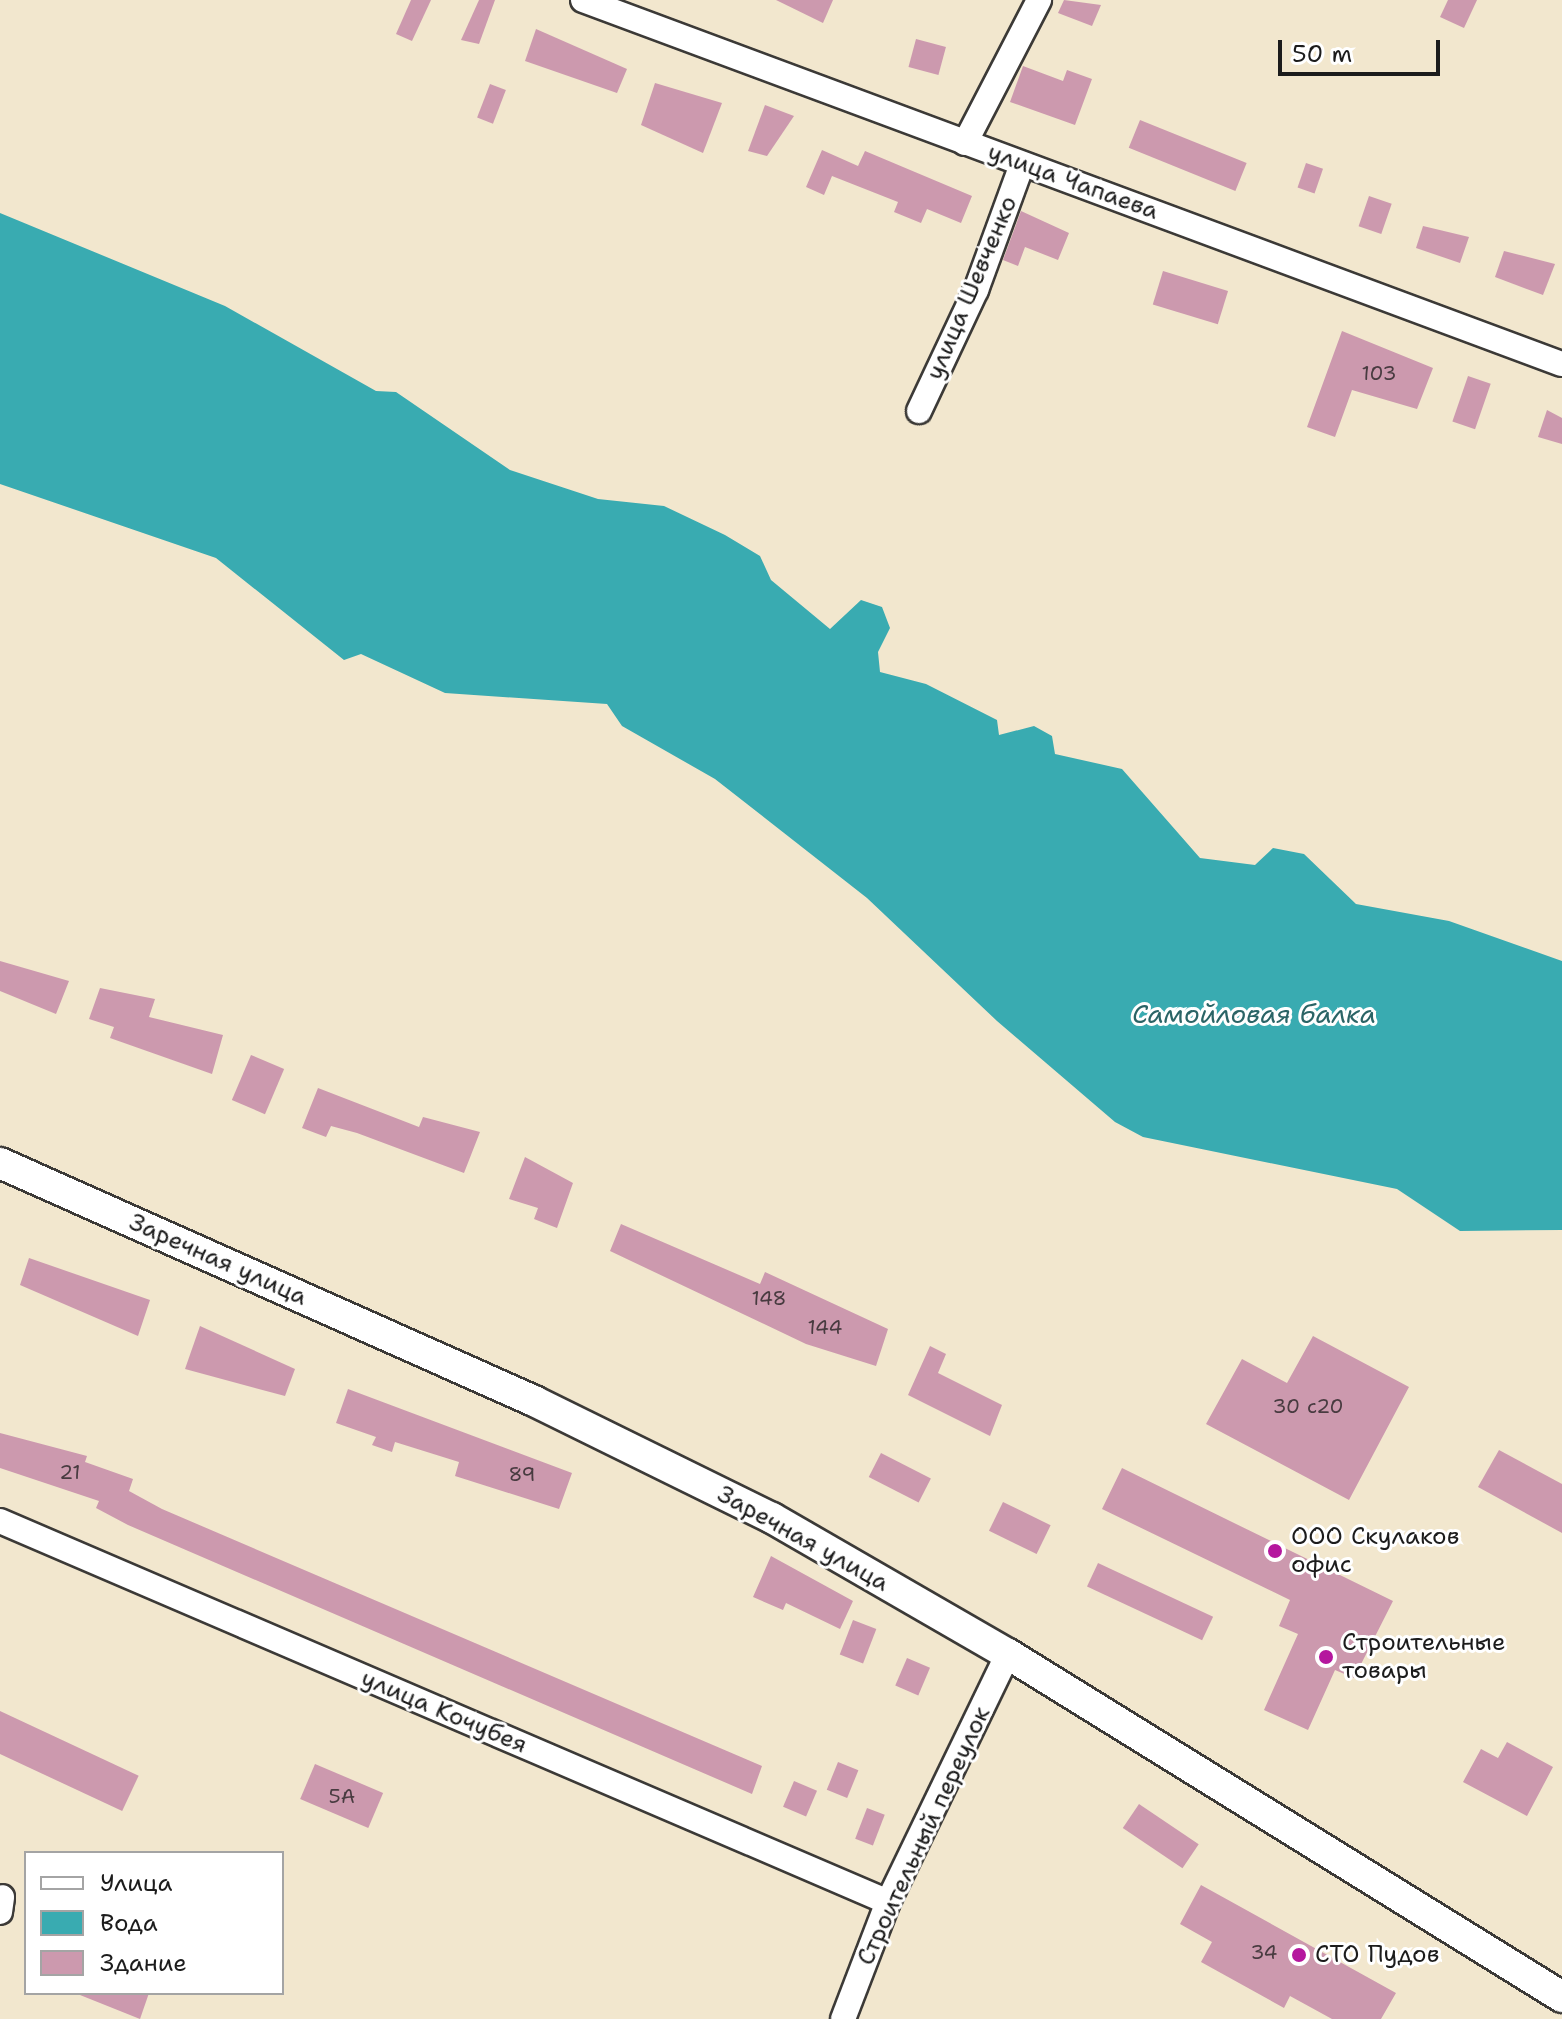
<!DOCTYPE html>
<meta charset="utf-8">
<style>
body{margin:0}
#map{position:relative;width:1562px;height:2019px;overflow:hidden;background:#f2e7ce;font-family:"Shantell Sans",sans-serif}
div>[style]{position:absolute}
.water>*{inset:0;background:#39abb1}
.building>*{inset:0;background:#cc99ae;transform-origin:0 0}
.roads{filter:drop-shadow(2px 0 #3c3a37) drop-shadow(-2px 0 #3c3a37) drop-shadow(0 2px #3c3a37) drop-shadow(0 -2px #3c3a37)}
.minor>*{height:24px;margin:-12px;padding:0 12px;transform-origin:12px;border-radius:12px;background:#fff}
.major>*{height:30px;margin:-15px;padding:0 15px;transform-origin:15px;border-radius:15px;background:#fff}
.dots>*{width:22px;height:22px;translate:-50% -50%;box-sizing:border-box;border:4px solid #fff;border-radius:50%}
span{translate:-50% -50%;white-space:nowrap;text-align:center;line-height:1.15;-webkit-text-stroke:6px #fff;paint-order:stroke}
.number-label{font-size:20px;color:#483b40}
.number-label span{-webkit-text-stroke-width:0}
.street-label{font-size:24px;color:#1c1c1c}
.poi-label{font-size:24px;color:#1c1c1c}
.left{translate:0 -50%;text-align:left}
.water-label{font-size:26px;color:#2a6466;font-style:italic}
.legend{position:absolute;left:24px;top:1851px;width:260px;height:144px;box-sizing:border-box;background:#fff;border:2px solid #a4a4a4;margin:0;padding:10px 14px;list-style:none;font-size:24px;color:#1c1c1c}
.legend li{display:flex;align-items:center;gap:16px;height:40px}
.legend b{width:40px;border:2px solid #a4a4a4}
.scale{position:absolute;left:1278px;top:40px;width:162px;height:36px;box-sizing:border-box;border:4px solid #1c1c1c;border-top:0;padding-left:10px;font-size:24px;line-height:28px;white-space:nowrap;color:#1c1c1c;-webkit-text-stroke:6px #fff;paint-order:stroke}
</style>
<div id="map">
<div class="water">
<i style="clip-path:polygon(0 213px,225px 306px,376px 391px,396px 392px,510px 470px,598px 499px,664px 506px,725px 535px,760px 556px,771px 580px,830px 629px,861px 600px,882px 607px,890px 628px,878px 652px,880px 672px,926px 684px,997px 720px,999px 735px,1034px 726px,1052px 736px,1055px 754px,1122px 769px,1200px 858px,1255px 865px,1273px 848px,1304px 854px,1356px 904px,1449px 921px,1562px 961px,1562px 1230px,1460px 1231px,1397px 1189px,1143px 1137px,1115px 1122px,997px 1021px,867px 898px,715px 779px,622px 726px,607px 704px,445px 693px,361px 654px,344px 660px,216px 558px,0 484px)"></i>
</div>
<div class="building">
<i style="clip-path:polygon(411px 0,431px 0,412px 41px,396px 34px)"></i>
<i style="clip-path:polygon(479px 0,495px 0,479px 44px,461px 40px)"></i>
<i style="clip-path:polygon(776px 0,833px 0,823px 23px)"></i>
<i style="clip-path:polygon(1064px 0,1101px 5px,1092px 26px,1058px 13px)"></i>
<i style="clip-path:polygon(1448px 0,1477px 0,1464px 28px,1440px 17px)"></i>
<i style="clip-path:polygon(536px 29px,627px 69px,617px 93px,525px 61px)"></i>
<i style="left:916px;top:39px;width:31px;height:29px;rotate:15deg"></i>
<i style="clip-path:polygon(1023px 66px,1063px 81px,1067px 70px,1092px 79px,1075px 125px,1010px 102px)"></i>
<i style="clip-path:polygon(655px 83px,722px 103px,703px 153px,641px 125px)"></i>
<i style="left:490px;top:84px;width:17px;height:36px;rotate:21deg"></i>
<i style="clip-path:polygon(765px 105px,794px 116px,767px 156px,748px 151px)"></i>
<i style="left:1140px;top:120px;width:115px;height:30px;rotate:22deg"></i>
<i style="clip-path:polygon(822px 150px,858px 166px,865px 151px,972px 196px,961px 223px,927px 209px,921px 223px,894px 212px,898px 202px,832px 176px,824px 195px,806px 187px)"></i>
<i style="left:1306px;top:163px;width:18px;height:26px;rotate:19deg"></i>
<i style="left:1369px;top:196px;width:24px;height:32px;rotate:19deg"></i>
<i style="clip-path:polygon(1021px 211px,1069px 233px,1058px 260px,1025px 247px,1018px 266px,1003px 260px)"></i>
<i style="clip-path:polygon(1423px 226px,1469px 237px,1460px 263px,1416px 248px)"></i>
<i style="clip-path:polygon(1504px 251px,1555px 264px,1543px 295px,1495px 277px)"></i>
<i style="left:1163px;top:271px;width:68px;height:35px;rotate:17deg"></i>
<i style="clip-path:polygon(1342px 331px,1433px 368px,1417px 409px,1352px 390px,1335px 437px,1307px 427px)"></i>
<i style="left:1468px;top:376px;width:24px;height:48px;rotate:19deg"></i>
<i style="clip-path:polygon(1547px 410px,1562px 418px,1562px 444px,1538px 437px)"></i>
<i style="clip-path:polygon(0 961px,69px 981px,56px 1014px,0 991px)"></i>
<i style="clip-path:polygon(100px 988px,155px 999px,149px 1017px,223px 1035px,212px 1074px,110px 1038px,114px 1027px,89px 1019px)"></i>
<i style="left:251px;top:1055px;width:36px;height:49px;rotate:23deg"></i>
<i style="clip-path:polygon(318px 1088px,419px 1127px,423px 1117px,480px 1132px,464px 1173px,357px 1133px,331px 1126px,326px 1137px,302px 1128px)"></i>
<i style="clip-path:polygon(525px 1157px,573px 1183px,557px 1228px,534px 1219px,538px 1208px,509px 1199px)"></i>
<i style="clip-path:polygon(621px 1224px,760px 1284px,765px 1272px,888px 1329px,876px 1366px,806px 1344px,610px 1251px)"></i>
<i style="clip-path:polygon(29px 1258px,150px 1300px,138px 1336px,20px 1285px)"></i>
<i style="clip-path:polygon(200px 1326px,295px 1369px,285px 1396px,185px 1369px)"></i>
<i style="clip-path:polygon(1313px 1336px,1409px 1387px,1349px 1500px,1206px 1424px,1242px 1359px,1287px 1383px)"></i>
<i style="clip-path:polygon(930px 1346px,946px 1354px,938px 1373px,1002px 1405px,990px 1436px,908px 1395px)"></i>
<i style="clip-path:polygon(348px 1389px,572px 1473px,559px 1509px,455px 1476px,459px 1462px,395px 1442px,392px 1452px,372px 1445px,376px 1437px,336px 1423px)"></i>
<i style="clip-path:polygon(0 1433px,87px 1456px,85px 1462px,133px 1479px,129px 1491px,162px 1509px,762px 1766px,752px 1794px,128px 1525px,96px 1508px,99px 1501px,0 1468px)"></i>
<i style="clip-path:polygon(1499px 1450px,1562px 1484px,1562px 1533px,1478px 1487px)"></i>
<i style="left:881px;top:1453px;width:56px;height:27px;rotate:27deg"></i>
<i style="clip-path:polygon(1122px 1468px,1393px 1601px,1354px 1678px,1335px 1670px,1308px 1730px,1264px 1710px,1298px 1634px,1279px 1626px,1290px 1600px,1102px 1509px)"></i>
<i style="left:1003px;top:1502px;width:53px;height:32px;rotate:26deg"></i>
<i style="clip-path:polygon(771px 1556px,853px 1601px,840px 1629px,786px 1603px,783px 1610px,753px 1597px)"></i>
<i style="left:1098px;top:1563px;width:127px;height:26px;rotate:25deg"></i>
<i style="left:853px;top:1620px;width:25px;height:37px;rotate:21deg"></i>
<i style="left:907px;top:1658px;width:25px;height:30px;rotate:23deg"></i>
<i style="left:0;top:1711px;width:153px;height:39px;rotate:25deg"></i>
<i style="clip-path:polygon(1507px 1742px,1553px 1767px,1527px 1816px,1463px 1782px,1481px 1749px,1498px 1758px)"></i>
<i style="left:838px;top:1762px;width:22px;height:30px;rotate:22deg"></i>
<i style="left:315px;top:1764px;width:74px;height:38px;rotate:23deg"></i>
<i style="left:794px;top:1781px;width:25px;height:28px;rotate:23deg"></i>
<i style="left:1139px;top:1804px;width:72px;height:29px;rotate:34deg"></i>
<i style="left:867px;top:1808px;width:19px;height:33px;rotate:21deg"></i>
<i style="clip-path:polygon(1201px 1885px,1396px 1993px,1381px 2019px,1332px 2019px,1290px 1996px,1284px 2008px,1201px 1962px,1212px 1942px,1180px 1924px)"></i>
<i style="clip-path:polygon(75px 1993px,149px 1993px,140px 2019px)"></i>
</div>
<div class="roads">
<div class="minor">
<i style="left:583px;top:0;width:1044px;rotate:20.4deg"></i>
<i style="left:965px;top:143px;width:161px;rotate:-62.6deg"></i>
<i style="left:919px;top:411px;width:134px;rotate:-64.8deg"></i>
<i style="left:976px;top:290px;width:134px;rotate:-69.9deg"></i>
<i style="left:0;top:1521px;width:966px;rotate:23.22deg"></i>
<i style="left:0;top:1912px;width:15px;rotate:-82deg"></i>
<i style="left:843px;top:2019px;width:125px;rotate:-69deg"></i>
<i style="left:888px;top:1902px;width:276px;rotate:-64.2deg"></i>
</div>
<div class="major">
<i style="left:0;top:1163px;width:585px;rotate:24.02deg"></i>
<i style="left:534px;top:1401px;width:265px;rotate:26.2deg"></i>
<i style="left:772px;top:1518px;width:272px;rotate:30deg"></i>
<i style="left:1008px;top:1654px;width:652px;rotate:31.76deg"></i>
</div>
</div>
<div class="dots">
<i style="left:1275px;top:1551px;background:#b5179e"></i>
<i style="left:1326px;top:1657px;background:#b5179e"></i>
<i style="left:1299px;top:1955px;background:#b5179e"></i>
</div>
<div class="number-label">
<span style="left:1379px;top:373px">103</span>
<span style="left:769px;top:1298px">148</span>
<span style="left:825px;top:1327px">144</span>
<span style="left:1308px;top:1406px">30 с20</span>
<span style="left:70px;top:1472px">21</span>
<span style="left:522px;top:1474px">89</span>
<span style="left:342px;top:1796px">5А</span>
<span style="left:1264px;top:1952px">34</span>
</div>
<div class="street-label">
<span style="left:1073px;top:182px;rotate:20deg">улица Чапаева</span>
<span style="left:972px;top:288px;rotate:-67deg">улица Шевченко</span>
<span style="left:218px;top:1260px;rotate:24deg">Заречная улица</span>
<span style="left:803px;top:1539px;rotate:29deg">Заречная улица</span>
<span style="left:444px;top:1712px;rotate:23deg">улица Кочубея</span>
<span style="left:924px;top:1836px;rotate:-65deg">Строительный переулок</span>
</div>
<div class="poi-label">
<span class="left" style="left:1291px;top:1551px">ООО Скулаков<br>офис</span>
<span class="left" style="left:1342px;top:1657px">Строительные<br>товары</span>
<span class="left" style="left:1315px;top:1955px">СТО Пудов</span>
</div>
<div class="water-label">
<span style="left:1254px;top:1014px">Самойловая балка</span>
</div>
<ul class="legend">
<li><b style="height:10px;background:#fff"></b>Улица</li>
<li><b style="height:22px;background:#39abb1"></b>Вода</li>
<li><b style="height:22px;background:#cc99ae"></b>Здание</li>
</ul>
<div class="scale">50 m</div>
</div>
